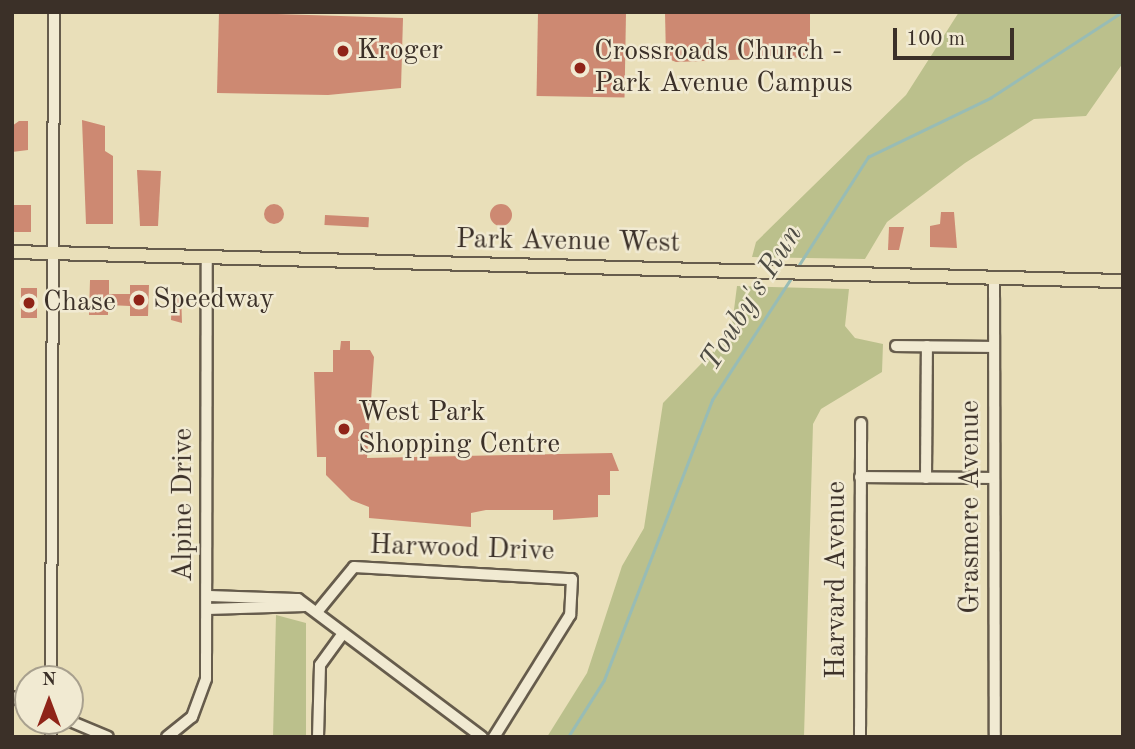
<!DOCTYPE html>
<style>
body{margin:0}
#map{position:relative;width:1135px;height:749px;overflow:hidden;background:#e9dfb9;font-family:"Old Standard TT",serif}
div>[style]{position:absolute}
.green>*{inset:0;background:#bbc08c}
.stream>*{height:2.5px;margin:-1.25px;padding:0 1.25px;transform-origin:1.25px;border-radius:1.25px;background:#98bcb5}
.building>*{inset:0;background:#cd8972;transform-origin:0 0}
.round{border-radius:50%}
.roads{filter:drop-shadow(2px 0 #665c4c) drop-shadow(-2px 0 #665c4c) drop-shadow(0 2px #665c4c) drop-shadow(0 -2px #665c4c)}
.minor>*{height:10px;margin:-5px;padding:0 5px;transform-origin:5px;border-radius:5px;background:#f1ead2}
.major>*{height:12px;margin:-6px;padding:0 6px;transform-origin:6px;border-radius:6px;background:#e9dfb9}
.dots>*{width:19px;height:19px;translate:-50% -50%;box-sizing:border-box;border:4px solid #f1ead2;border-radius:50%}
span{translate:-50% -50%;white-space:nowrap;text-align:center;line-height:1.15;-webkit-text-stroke:5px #f1ead2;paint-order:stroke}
.poi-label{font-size:28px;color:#3b3028}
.left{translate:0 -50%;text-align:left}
.street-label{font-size:28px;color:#3b3028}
.water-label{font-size:30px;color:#4e4c44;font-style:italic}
.frame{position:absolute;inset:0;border:14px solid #3b3028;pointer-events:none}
.north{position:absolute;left:14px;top:665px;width:70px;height:70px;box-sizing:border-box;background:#f1ead2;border:2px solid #a8a08e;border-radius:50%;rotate:0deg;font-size:19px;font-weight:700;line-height:28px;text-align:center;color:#3b3028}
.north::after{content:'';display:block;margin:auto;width:24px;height:32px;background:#8f2418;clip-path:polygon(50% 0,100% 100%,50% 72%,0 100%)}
.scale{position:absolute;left:893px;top:28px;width:121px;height:32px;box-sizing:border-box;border:4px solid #3b3028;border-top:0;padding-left:9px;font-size:21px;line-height:24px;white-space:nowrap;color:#3b3028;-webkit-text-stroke:5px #f1ead2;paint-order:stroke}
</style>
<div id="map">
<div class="green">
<i style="clip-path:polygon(959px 12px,1123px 12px,1123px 63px,1086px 116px,1034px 119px,965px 163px,887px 222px,865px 259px,752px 257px,756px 242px,906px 95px)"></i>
<i style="clip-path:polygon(737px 286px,849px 289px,845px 326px,855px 338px,883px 344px,882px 372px,821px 409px,813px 424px,804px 737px,547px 737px,587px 673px,622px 566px,644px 528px,663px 403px,731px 333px)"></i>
<i style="clip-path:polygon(276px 615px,306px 623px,306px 737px,273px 737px)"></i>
</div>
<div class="stream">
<i style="left:797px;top:268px;width:132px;rotate:-57.4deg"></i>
<i style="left:868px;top:157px;width:136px;rotate:-25.8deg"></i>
<i style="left:990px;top:98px;width:158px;rotate:-33.1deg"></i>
<i style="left:568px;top:737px;width:67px;rotate:-57.7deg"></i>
<i style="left:604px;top:680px;width:300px;rotate:-68.9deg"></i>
<i style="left:712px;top:400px;width:147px;rotate:-57deg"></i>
</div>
<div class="building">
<i style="clip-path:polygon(219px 12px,403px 18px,401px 88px,328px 95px,217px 93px)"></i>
<i style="left:538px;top:12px;width:88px;height:84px;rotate:1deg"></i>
<i style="clip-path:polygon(665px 12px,810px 12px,810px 57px,676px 62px,666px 58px)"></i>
<i style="clip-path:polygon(82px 120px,105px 126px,105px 151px,113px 156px,113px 224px,86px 224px)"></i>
<i style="clip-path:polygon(19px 121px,28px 121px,28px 150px,12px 152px,12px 126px)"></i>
<i style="clip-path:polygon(137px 170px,161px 171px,158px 226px,140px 226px)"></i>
<i class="round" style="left:264px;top:204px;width:20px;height:20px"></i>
<i class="round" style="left:490px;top:204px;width:22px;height:22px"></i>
<i style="left:12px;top:205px;width:19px;height:27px"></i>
<i style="clip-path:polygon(941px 212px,954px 212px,957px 248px,930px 247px,930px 226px,940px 224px)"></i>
<i style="left:325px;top:215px;width:44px;height:10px;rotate:3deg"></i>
<i style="clip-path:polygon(889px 227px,904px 227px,899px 250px,888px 250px)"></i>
<i style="clip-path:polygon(90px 280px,109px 280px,109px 294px,130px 294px,130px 285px,149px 285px,148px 316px,130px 316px,130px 306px,108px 305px,108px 315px,89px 315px)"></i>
<i style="left:21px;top:288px;width:16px;height:30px"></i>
<i style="clip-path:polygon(172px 293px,181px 293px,182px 323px,171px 320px)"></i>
<i style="clip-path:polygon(341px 341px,350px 341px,350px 350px,370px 350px,374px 357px,367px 458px,612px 453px,619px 471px,610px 471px,610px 495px,598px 495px,598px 517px,553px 520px,553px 510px,486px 510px,471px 513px,471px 527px,369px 518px,369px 507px,351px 500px,326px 475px,326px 457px,317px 457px,314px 372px,333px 372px,333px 350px,340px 350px)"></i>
</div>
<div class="roads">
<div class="minor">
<i style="left:994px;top:278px;width:459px;rotate:89.9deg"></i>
<i style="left:896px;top:346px;width:98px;rotate:0.6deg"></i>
<i style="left:860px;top:477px;width:134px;rotate:0.4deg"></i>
<i style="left:926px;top:478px;width:132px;rotate:-89.6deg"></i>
<i style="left:207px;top:596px;width:91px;rotate:1.9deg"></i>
<i style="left:298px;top:599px;width:230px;rotate:36.9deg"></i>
<i style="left:207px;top:609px;width:98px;rotate:-1.8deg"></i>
<i style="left:317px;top:612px;width:58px;rotate:-50.6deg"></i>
<i style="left:354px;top:567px;width:218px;rotate:3.2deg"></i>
<i style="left:572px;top:579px;width:36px;rotate:93deg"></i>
<i style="left:570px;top:615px;width:144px;rotate:121.9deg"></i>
<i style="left:51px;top:679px;width:667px;rotate:-89.74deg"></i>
<i style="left:12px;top:697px;width:17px;rotate:21deg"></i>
<i style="left:70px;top:721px;width:41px;rotate:22.8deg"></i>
<i style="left:51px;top:737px;width:16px;rotate:-90deg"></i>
<i style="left:167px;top:737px;width:32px;rotate:-39deg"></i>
<i style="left:192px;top:717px;width:40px;rotate:-69.8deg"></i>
<i style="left:206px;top:679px;width:422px;rotate:-89.9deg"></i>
<i style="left:318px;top:737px;width:72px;rotate:-88.4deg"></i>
<i style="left:320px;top:665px;width:39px;rotate:-54deg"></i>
<i style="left:860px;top:737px;width:314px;rotate:-89.8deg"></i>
</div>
<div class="major">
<i style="left:12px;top:252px;width:1111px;rotate:1.5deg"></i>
</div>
</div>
<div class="dots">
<i style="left:343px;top:51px;background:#8f2418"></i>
<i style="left:580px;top:68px;background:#8f2418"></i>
<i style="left:139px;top:300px;background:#8f2418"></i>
<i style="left:29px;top:303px;background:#8f2418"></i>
<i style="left:344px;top:429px;background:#8f2418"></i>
</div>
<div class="poi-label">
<span class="left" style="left:357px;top:51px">Kroger</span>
<span class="left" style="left:594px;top:68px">Crossroads Church -<br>Park Avenue Campus</span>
<span class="left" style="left:153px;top:300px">Speedway</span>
<span class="left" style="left:43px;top:303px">Chase</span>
<span class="left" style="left:358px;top:429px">West Park<br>Shopping Centre</span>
</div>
<div class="street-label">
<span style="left:568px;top:242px;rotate:1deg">Park Avenue West</span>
<span style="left:184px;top:505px;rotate:-90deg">Alpine Drive</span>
<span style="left:971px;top:507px;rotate:-90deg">Grasmere Avenue</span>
<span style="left:462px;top:549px;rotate:2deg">Harwood Drive</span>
<span style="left:837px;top:580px;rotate:-90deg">Harvard Avenue</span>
</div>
<div class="water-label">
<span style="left:752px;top:298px;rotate:-58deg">Touby's Run</span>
</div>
<div class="frame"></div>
<div class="north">N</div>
<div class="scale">100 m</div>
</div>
